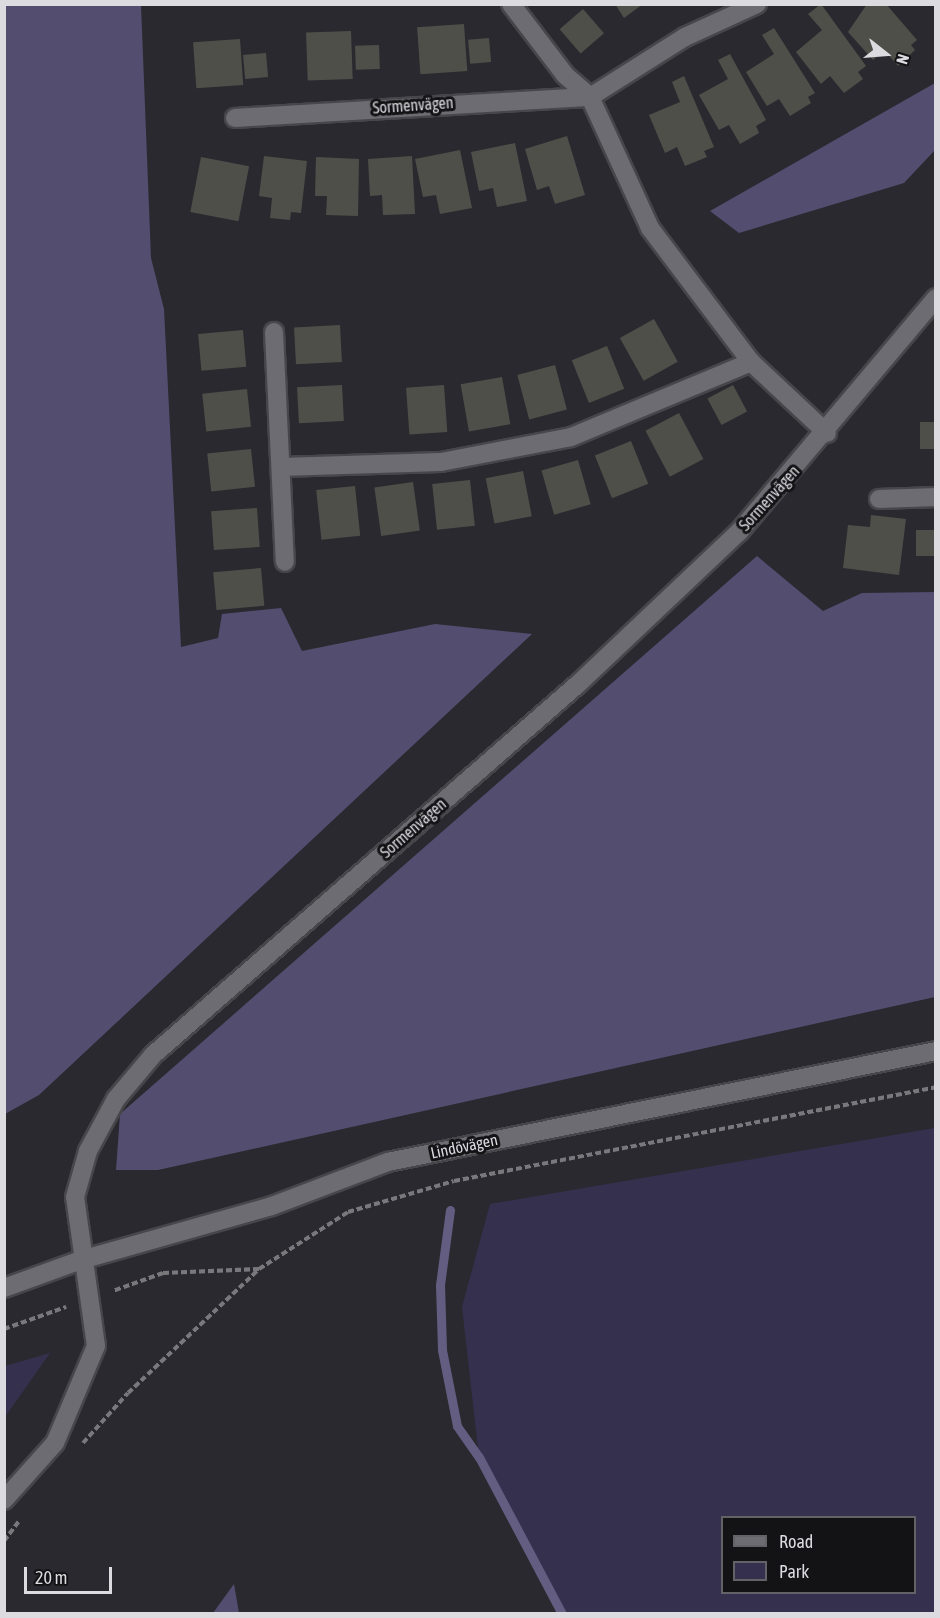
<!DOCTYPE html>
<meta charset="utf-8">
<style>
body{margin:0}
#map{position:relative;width:940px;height:1618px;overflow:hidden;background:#2a292f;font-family:"Asap Condensed",sans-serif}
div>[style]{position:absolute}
.green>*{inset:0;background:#36304f}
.forest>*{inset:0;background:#534d70}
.stream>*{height:9px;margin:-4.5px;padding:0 4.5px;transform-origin:4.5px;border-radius:4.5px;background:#635e81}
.building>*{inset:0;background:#4f4f49;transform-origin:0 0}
.path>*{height:4px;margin-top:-2px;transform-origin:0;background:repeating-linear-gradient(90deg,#79787d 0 6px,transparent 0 9px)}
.roads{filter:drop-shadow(2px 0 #47464b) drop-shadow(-2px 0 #47464b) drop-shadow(0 2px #47464b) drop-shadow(0 -2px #47464b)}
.minor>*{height:18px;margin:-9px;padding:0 9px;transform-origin:9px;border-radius:9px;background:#6d6c72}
span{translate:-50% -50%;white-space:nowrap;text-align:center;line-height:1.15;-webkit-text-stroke:6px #131215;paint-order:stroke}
.street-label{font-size:16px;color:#dcdbdf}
.frame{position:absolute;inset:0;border:6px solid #dcdbdf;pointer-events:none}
.legend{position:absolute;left:721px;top:1516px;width:195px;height:78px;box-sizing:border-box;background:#131215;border:2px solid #636266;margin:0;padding:8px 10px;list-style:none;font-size:18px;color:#dcdbdf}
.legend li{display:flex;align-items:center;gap:12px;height:30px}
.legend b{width:30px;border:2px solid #636266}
.north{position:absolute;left:856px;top:24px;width:60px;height:60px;-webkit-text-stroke:4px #131215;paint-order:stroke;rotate:107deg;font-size:16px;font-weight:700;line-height:24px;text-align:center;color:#dcdbdf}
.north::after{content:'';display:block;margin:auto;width:21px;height:27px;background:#dcdbdf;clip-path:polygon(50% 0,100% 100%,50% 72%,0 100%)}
.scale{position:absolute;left:24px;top:1567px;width:88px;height:27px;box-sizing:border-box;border:3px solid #dcdbdf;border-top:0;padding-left:8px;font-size:18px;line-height:21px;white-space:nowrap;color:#dcdbdf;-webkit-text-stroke:4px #131215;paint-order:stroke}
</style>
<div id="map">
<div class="green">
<i style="clip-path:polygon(evenodd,935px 1128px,935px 1613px,566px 1613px,479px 1457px,462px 1307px,490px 1204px,935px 1128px,722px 1518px,914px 1518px,914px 1592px,722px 1592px,722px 1518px)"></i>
<i style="clip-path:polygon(50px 1353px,5px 1417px,5px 1366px)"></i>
</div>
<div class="forest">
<i style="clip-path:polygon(5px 4px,141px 5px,151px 258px,164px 309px,181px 647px,218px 638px,222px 614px,281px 608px,302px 651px,435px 624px,532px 634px,39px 1095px,5px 1114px)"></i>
<i style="clip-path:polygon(935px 83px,935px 150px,904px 183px,739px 233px,710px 211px)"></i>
<i style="clip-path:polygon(757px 556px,823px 611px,862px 593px,935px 592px,935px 997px,158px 1170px,116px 1170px,120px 1114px)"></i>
<i style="clip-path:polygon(234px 1584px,239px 1613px,213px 1613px)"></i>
</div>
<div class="stream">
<i style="left:450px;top:1210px;width:76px;rotate:97.6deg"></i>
<i style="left:440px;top:1285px;width:65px;rotate:88.2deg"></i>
<i style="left:442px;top:1350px;width:77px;rotate:78.8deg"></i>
<i style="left:457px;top:1426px;width:38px;rotate:55deg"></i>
<i style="left:479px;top:1457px;width:178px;rotate:62.1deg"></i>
</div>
<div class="building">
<i style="clip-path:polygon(615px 4px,643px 4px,624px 18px)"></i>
<i style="clip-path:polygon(821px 4px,866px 66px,858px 72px,863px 79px,844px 93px,830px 76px,821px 84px,796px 52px,822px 30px,808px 14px)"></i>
<i style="clip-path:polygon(867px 4px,886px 4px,917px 40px,911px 45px,915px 50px,898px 66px,884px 50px,873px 60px,848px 32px)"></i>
<i style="left:583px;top:9px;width:32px;height:31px;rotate:49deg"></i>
<i style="left:464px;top:24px;width:47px;height:47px;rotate:86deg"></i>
<i style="clip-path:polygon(774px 28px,815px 93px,808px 97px,811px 103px,790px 116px,779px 99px,767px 106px,746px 72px,774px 54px,762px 35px)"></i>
<i style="left:351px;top:31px;width:48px;height:45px;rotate:88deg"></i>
<i style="left:489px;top:38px;width:24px;height:21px;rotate:85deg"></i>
<i style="left:240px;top:39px;width:46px;height:47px;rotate:86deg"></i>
<i style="left:379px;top:45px;width:24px;height:24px;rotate:88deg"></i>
<i style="left:266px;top:53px;width:24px;height:23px;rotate:85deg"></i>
<i style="clip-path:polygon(730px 54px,766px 120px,756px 126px,759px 133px,740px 144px,729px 125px,719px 130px,699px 95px,728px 79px,718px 60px)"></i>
<i style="clip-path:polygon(684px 76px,714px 147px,704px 151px,707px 157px,685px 166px,677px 147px,665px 153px,649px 115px,680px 102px,672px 82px)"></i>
<i style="clip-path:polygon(567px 136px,585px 195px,555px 204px,549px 186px,537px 190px,525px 149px)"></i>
<i style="clip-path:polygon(515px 143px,527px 201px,497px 207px,493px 188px,479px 191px,471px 152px)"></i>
<i style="clip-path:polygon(460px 150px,472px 208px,440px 214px,436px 195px,423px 197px,415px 159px)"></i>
<i style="clip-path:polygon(264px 156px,307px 161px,301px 213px,291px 212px,290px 220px,270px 218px,272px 198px,259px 196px)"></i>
<i style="clip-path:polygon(412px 156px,415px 214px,383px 215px,382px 195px,370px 196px,368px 159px)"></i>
<i style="left:201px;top:157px;width:49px;height:56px;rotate:11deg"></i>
<i style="clip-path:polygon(316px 157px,359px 159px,358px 216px,326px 215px,327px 196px,315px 196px)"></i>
<i style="left:654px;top:319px;width:49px;height:39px;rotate:61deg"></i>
<i style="left:340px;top:325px;width:37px;height:46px;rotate:87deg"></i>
<i style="left:243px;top:330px;width:37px;height:45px;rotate:85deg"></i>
<i style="left:607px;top:346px;width:46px;height:38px;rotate:68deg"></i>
<i style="left:555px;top:365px;width:46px;height:39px;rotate:75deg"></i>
<i style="left:502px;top:377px;width:48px;height:42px;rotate:80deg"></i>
<i style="left:342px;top:385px;width:36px;height:45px;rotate:87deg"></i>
<i style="left:444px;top:385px;width:47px;height:38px;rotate:86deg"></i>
<i style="left:733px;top:385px;width:30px;height:29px;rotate:62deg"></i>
<i style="left:247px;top:389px;width:38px;height:45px;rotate:84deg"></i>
<i style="left:679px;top:413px;width:52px;height:38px;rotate:62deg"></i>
<i style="left:936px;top:422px;width:27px;height:16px;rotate:90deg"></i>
<i style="left:631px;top:441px;width:46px;height:39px;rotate:68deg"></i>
<i style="left:251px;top:449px;width:38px;height:44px;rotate:84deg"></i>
<i style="left:578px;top:460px;width:46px;height:38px;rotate:74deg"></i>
<i style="left:523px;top:471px;width:46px;height:38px;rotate:79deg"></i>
<i style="left:470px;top:480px;width:46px;height:38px;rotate:84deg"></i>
<i style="left:413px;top:482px;width:49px;height:39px;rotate:82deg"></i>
<i style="left:355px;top:486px;width:50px;height:39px;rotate:84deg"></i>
<i style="left:257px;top:508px;width:39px;height:46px;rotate:86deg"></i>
<i style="clip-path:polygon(871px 515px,906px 519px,899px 575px,843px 568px,848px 525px,870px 527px)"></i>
<i style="left:936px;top:530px;width:26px;height:20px;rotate:90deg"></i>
<i style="left:261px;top:568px;width:38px;height:48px;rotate:85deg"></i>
</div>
<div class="path">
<i style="left:259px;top:1269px;width:106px;rotate:-32.6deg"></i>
<i style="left:348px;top:1212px;width:110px;rotate:-16.3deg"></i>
<i style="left:454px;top:1181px;width:491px;rotate:-11deg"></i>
<i style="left:4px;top:1329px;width:66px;rotate:-19.5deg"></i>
<i style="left:83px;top:1443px;width:67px;rotate:-48deg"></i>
<i style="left:128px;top:1393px;width:180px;rotate:-43.4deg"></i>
<i style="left:259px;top:1269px;width:96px;rotate:177.6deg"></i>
<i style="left:163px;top:1273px;width:53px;rotate:160.2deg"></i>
<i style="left:4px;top:1541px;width:25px;rotate:-53deg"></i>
</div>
<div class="roads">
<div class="minor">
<i style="left:511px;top:4px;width:89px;rotate:52.7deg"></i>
<i style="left:565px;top:75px;width:33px;rotate:41deg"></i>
<i style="left:590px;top:97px;width:144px;rotate:65.4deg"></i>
<i style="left:650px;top:228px;width:168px;rotate:53deg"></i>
<i style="left:751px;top:362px;width:104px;rotate:43.1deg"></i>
<i style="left:235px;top:118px;width:356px;rotate:-3.4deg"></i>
<i style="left:590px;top:97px;width:112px;rotate:-32.3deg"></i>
<i style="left:685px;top:37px;width:79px;rotate:-24.6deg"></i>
<i style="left:274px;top:332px;width:230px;rotate:87.3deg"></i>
<i style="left:281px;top:467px;width:160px;rotate:-1.8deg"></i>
<i style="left:441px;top:462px;width:132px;rotate:-10.9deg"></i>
<i style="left:571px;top:437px;width:195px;rotate:-22.6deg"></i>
<i style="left:879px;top:499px;width:57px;rotate:-2deg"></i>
<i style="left:4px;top:1288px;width:82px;rotate:-20deg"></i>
<i style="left:81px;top:1260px;width:198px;rotate:-15.8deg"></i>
<i style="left:272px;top:1206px;width:124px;rotate:-20.8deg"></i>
<i style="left:388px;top:1162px;width:559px;rotate:-11.45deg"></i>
<i style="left:4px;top:1500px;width:76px;rotate:-48.2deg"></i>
<i style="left:55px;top:1443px;width:105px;rotate:-67.1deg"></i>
<i style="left:96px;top:1346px;width:150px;rotate:-98deg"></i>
<i style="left:75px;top:1197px;width:48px;rotate:-74.2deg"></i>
<i style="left:88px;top:1151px;width:59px;rotate:-61.7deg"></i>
<i style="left:116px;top:1099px;width:57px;rotate:-49.9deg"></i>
<i style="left:153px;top:1055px;width:564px;rotate:-41.12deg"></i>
<i style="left:578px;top:684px;width:221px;rotate:-43.4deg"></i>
<i style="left:739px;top:532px;width:306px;rotate:-49.9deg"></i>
</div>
</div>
<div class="street-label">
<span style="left:413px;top:105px;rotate:-4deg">Sormenvägen</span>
<span style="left:769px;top:498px;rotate:-48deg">Sormenvägen</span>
<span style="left:413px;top:828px;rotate:-41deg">Sormenvägen</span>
<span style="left:464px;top:1146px;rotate:-12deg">Lindövägen</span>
</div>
<div class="frame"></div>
<ul class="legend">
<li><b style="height:8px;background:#6d6c72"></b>Road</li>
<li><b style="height:16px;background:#36304f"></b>Park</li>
</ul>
<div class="north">N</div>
<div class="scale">20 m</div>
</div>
